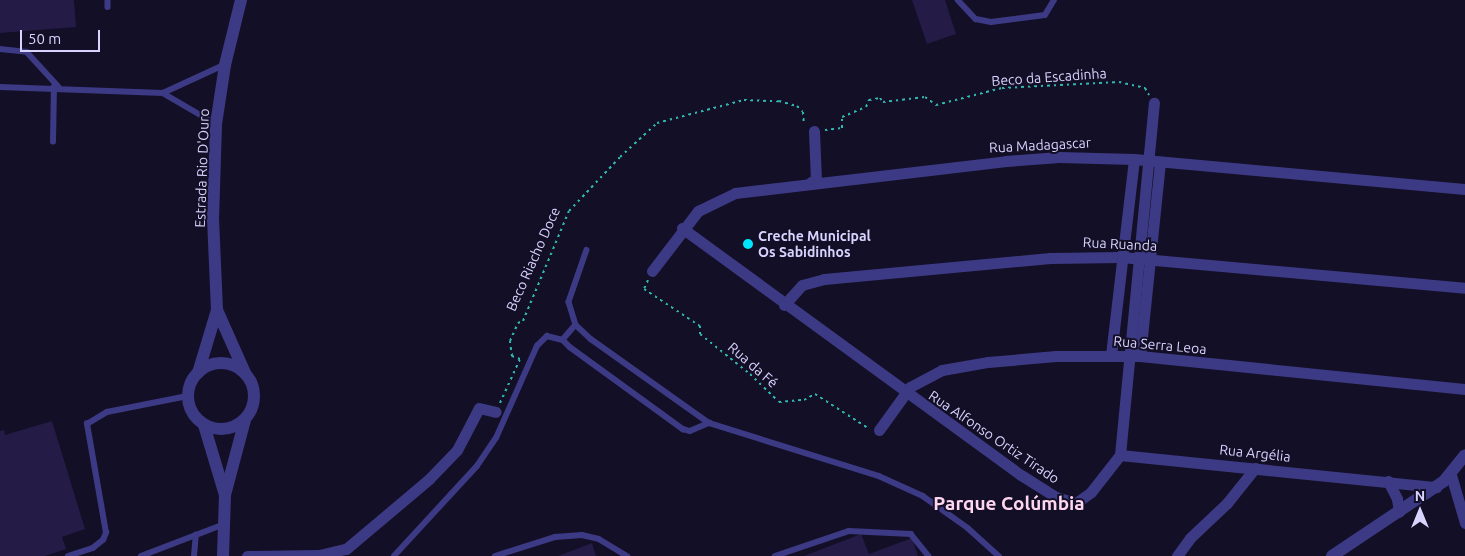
<!DOCTYPE html>
<meta charset="utf-8">
<style>
body{margin:0}
#map{position:relative;width:1465px;height:556px;overflow:hidden;background:#130f26;font-family:Ubuntu,sans-serif}
div>[style]{position:absolute}
.building>*{inset:0;background:#241b47}
.path>*{height:2px;margin-top:-1px;transform-origin:0;background:repeating-linear-gradient(90deg,#2fb8b0 0 2.5px,transparent 0 6.5px)}
.service>*{height:5.5px;margin:-2.75px;padding:0 2.75px;transform-origin:2.75px;border-radius:2.75px;background:#3d3a85}
.minor>*{height:11px;margin:-5.5px;padding:0 5.5px;transform-origin:5.5px;border-radius:5.5px;background:#3d3a85}
.tertiary>*{height:12px;margin:-6px;padding:0 6px;transform-origin:6px;border-radius:6px;background:#3d3a85}
.tertiary>.ring{margin:-6px;padding:0;box-sizing:content-box;background:none;border:12px solid #3d3a85;border-radius:50%}
.dots>*{width:14px;height:14px;translate:-50% -50%;box-sizing:border-box;border:2px solid #130f26;border-radius:50%}
span{translate:-50% -50%;white-space:nowrap;text-align:center;line-height:1.15;-webkit-text-stroke:4px #130f26;paint-order:stroke}
.street-label{font-size:14px;color:#d9d4ff}
.poi-label{font-size:14px;color:#d9d4ff;font-weight:700}
.left{translate:0 -50%;text-align:left}
.district-label{font-size:19px;color:#ffd6f0;font-weight:700}
.north{position:absolute;left:1395px;top:486px;width:50px;height:50px;-webkit-text-stroke:4px #130f26;paint-order:stroke;rotate:0deg;font-size:14px;font-weight:700;line-height:20px;text-align:center;color:#d9d4ff}
.north::after{content:'';display:block;margin:auto;width:18px;height:22px;background:#d9d4ff;clip-path:polygon(50% 0,100% 100%,50% 72%,0 100%)}
.scale{position:absolute;left:20px;top:30px;width:80px;height:22px;box-sizing:border-box;border:2px solid #d9d4ff;border-top:0;padding-left:6px;font-size:15px;line-height:18px;white-space:nowrap;color:#d9d4ff;-webkit-text-stroke:4px #130f26;paint-order:stroke}
</style>
<div id="map">
<div class="building">
<i style="clip-path:polygon(0 0,74px 0,76px 27px,0 33px)"></i>
<i style="clip-path:polygon(912px 0,945px 0,956px 34px,927px 44px)"></i>
<i style="clip-path:polygon(52px 421px,85px 529px,62px 537px,66px 549px,45px 556px,0 556px,0 431px,4px 430px,5px 435px)"></i>
<i style="clip-path:polygon(861px 534px,869px 554px,912px 538px,918px 556px,804px 556px)"></i>
<i style="clip-path:polygon(592px 543px,596px 556px,558px 556px)"></i>
</div>
<div class="path">
<i style="left:825px;top:130px;width:17px;rotate:-7deg"></i>
<i style="left:842px;top:128px;width:11px;rotate:-90deg"></i>
<i style="left:842px;top:117px;width:26px;rotate:-23deg"></i>
<i style="left:866px;top:107px;width:8px;rotate:-67deg"></i>
<i style="left:869px;top:100px;width:11px;rotate:-10deg"></i>
<i style="left:880px;top:98px;width:5px;rotate:53deg"></i>
<i style="left:883px;top:102px;width:42px;rotate:-6.8deg"></i>
<i style="left:925px;top:97px;width:14px;rotate:36deg"></i>
<i style="left:936px;top:105px;width:68px;rotate:-14.4deg"></i>
<i style="left:1002px;top:88px;width:117px;rotate:-2.9deg"></i>
<i style="left:1119px;top:82px;width:27px;rotate:13deg"></i>
<i style="left:1145px;top:88px;width:8px;rotate:60deg"></i>
<i style="left:648px;top:280px;width:10px;rotate:114deg"></i>
<i style="left:644px;top:289px;width:67px;rotate:33.5deg"></i>
<i style="left:700px;top:326px;width:8px;rotate:90deg"></i>
<i style="left:700px;top:334px;width:64px;rotate:38.7deg"></i>
<i style="left:750px;top:374px;width:40px;rotate:44deg"></i>
<i style="left:779px;top:402px;width:25px;rotate:-5deg"></i>
<i style="left:804px;top:400px;width:13px;rotate:-29deg"></i>
<i style="left:815px;top:394px;width:63px;rotate:32.7deg"></i>
<i style="left:500px;top:403px;width:48px;rotate:-65.6deg"></i>
<i style="left:520px;top:359px;width:9px;rotate:-159deg"></i>
<i style="left:512px;top:356px;width:15px;rotate:-98deg"></i>
<i style="left:510px;top:341px;width:20px;rotate:-66deg"></i>
<i style="left:518px;top:323px;width:5px;rotate:-22deg"></i>
<i style="left:523px;top:321px;width:119px;rotate:-67.3deg"></i>
<i style="left:569px;top:211px;width:74px;rotate:-46.6deg"></i>
<i style="left:620px;top:157px;width:50px;rotate:-42.6deg"></i>
<i style="left:657px;top:123px;width:90px;rotate:-14.8deg"></i>
<i style="left:744px;top:100px;width:35px;rotate:2deg"></i>
<i style="left:779px;top:101px;width:19px;rotate:16deg"></i>
<i style="left:797px;top:106px;width:8px;rotate:45deg"></i>
<i style="left:803px;top:112px;width:13px;rotate:86deg"></i>
</div>
<div class="service">
<i style="left:108px;top:0;width:7px;rotate:90deg"></i>
<i style="left:958px;top:0;width:26px;rotate:47deg"></i>
<i style="left:976px;top:19px;width:15px;rotate:11deg"></i>
<i style="left:991px;top:22px;width:54px;rotate:-7.4deg"></i>
<i style="left:1045px;top:15px;width:17px;rotate:-59deg"></i>
<i style="left:0;top:49px;width:27px;rotate:6deg"></i>
<i style="left:27px;top:52px;width:47px;rotate:47.6deg"></i>
<i style="left:0;top:87px;width:163px;rotate:2.1deg"></i>
<i style="left:163px;top:93px;width:61px;rotate:30.3deg"></i>
<i style="left:163px;top:93px;width:67px;rotate:-24.7deg"></i>
<i style="left:53px;top:142px;width:55px;rotate:-89deg"></i>
<i style="left:587px;top:250px;width:55px;rotate:109.1deg"></i>
<i style="left:569px;top:302px;width:24px;rotate:73deg"></i>
<i style="left:576px;top:325px;width:21px;rotate:43deg"></i>
<i style="left:591px;top:339px;width:145px;rotate:35.4deg"></i>
<i style="left:709px;top:423px;width:178px;rotate:17.3deg"></i>
<i style="left:879px;top:476px;width:48px;rotate:24.4deg"></i>
<i style="left:923px;top:496px;width:55px;rotate:35.4deg"></i>
<i style="left:968px;top:528px;width:42px;rotate:42.1deg"></i>
<i style="left:576px;top:325px;width:20px;rotate:131deg"></i>
<i style="left:563px;top:340px;width:10px;rotate:45deg"></i>
<i style="left:570px;top:347px;width:140px;rotate:36deg"></i>
<i style="left:683px;top:429px;width:7px;rotate:16deg"></i>
<i style="left:690px;top:431px;width:21px;rotate:-23deg"></i>
<i style="left:68px;top:556px;width:26px;rotate:-18deg"></i>
<i style="left:93px;top:548px;width:13px;rotate:-39deg"></i>
<i style="left:103px;top:540px;width:8px;rotate:-67deg"></i>
<i style="left:106px;top:533px;width:111px;rotate:-99.9deg"></i>
<i style="left:87px;top:424px;width:23px;rotate:-31deg"></i>
<i style="left:107px;top:412px;width:83px;rotate:-11.2deg"></i>
<i style="left:141px;top:556px;width:87px;rotate:-20.9deg"></i>
<i style="left:194px;top:556px;width:21px;rotate:-85deg"></i>
<i style="left:394px;top:556px;width:122px;rotate:-47.3deg"></i>
<i style="left:477px;top:466px;width:34px;rotate:-56deg"></i>
<i style="left:496px;top:438px;width:101px;rotate:-66deg"></i>
<i style="left:537px;top:346px;width:14px;rotate:-45deg"></i>
<i style="left:547px;top:336px;width:16px;rotate:14deg"></i>
<i style="left:495px;top:556px;width:63px;rotate:-17.6deg"></i>
<i style="left:555px;top:537px;width:27px;rotate:-4deg"></i>
<i style="left:582px;top:535px;width:17px;rotate:13deg"></i>
<i style="left:599px;top:539px;width:33px;rotate:31deg"></i>
<i style="left:775px;top:556px;width:78px;rotate:-18.7deg"></i>
<i style="left:849px;top:531px;width:62px;rotate:2.8deg"></i>
<i style="left:911px;top:534px;width:28px;rotate:51deg"></i>
</div>
<div class="minor">
<i style="left:811px;top:182px;width:5px;rotate:-11deg"></i>
<i style="left:816px;top:181px;width:50px;rotate:-92.3deg"></i>
<i style="left:682px;top:228px;width:419px;rotate:36.1deg"></i>
<i style="left:1021px;top:475px;width:41px;rotate:32.2deg"></i>
<i style="left:1056px;top:497px;width:21px;rotate:17deg"></i>
<i style="left:1076px;top:503px;width:19px;rotate:-36deg"></i>
<i style="left:1091px;top:492px;width:47px;rotate:-51.9deg"></i>
<i style="left:1120px;top:455px;width:354px;rotate:-84.5deg"></i>
<i style="left:652px;top:271px;width:76px;rotate:-52.5deg"></i>
<i style="left:698px;top:211px;width:41px;rotate:-25.9deg"></i>
<i style="left:735px;top:193px;width:273px;rotate:-6.7deg"></i>
<i style="left:1006px;top:161px;width:53px;rotate:-4.3deg"></i>
<i style="left:1059px;top:157px;width:75px;rotate:1.5deg"></i>
<i style="left:1134px;top:159px;width:332px;rotate:5.2deg"></i>
<i style="left:784px;top:305px;width:27px;rotate:-48deg"></i>
<i style="left:802px;top:285px;width:23px;rotate:-15deg"></i>
<i style="left:824px;top:279px;width:227px;rotate:-5.3deg"></i>
<i style="left:1050px;top:258px;width:71px;rotate:-0.8deg"></i>
<i style="left:1121px;top:257px;width:345px;rotate:5.1deg"></i>
<i style="left:1111px;top:355px;width:197px;rotate:-83.3deg"></i>
<i style="left:1140px;top:356px;width:195px;rotate:-84.1deg"></i>
<i style="left:879px;top:430px;width:53px;rotate:-54.2deg"></i>
<i style="left:910px;top:387px;width:36px;rotate:-28deg"></i>
<i style="left:942px;top:370px;width:47px;rotate:-9.9deg"></i>
<i style="left:988px;top:362px;width:68px;rotate:-5deg"></i>
<i style="left:1056px;top:356px;width:84px"></i>
<i style="left:1140px;top:356px;width:327px;rotate:5.8deg"></i>
<i style="left:1120px;top:455px;width:318px;rotate:5.8deg"></i>
<i style="left:1451px;top:475px;width:50px;rotate:73.7deg"></i>
<i style="left:1388px;top:481px;width:20px;rotate:63deg"></i>
<i style="left:1397px;top:499px;width:13px;rotate:81deg"></i>
<i style="left:247px;top:556px;width:72px;rotate:-0.8deg"></i>
<i style="left:319px;top:555px;width:28px;rotate:-13deg"></i>
<i style="left:346px;top:549px;width:109px;rotate:-40.1deg"></i>
<i style="left:429px;top:479px;width:40px;rotate:-46deg"></i>
<i style="left:457px;top:450px;width:47px;rotate:-62.4deg"></i>
<i style="left:479px;top:408px;width:17px;rotate:13deg"></i>
<i style="left:1177px;top:556px;width:22px;rotate:-54deg"></i>
<i style="left:1190px;top:538px;width:51px;rotate:-43.4deg"></i>
<i style="left:1227px;top:503px;width:45px;rotate:-51.3deg"></i>
</div>
<div class="tertiary">
<i style="left:217px;top:310px;width:69px;rotate:66deg"></i>
<i class="ring" style="left:188px;top:363px;width:54px;height:54px"></i>
<i style="left:198px;top:373px;width:66px;rotate:-73.2deg"></i>
<i style="left:217px;top:310px;width:90px;rotate:-92.5deg"></i>
<i style="left:213px;top:220px;width:96px;rotate:-88.2deg"></i>
<i style="left:216px;top:124px;width:60px;rotate:-81.3deg"></i>
<i style="left:225px;top:65px;width:67px;rotate:-76.2deg"></i>
<i style="left:204px;top:425px;width:73px;rotate:73.3deg"></i>
<i style="left:223px;top:556px;width:61px;rotate:-88.1deg"></i>
<i style="left:225px;top:495px;width:78px;rotate:-75.1deg"></i>
<i style="left:1332px;top:556px;width:135px;rotate:-33.8deg"></i>
<i style="left:1444px;top:481px;width:33px;rotate:-51deg"></i>
</div>
<div class="dots">
<i style="left:748px;top:244px;background:#00e5ff"></i>
</div>
<div class="street-label">
<span style="left:1049px;top:77px;rotate:-4deg">Beco da Escadinha</span>
<span style="left:1040px;top:145px;rotate:-3deg">Rua Madagascar</span>
<span style="left:202px;top:168px;rotate:-88deg">Estrada Rio D'Ouro</span>
<span style="left:1120px;top:244px;rotate:3deg">Rua Ruanda</span>
<span style="left:533px;top:259px;rotate:-66deg">Beco Riacho Doce</span>
<span style="left:1160px;top:345px;rotate:5deg">Rua Serra Leoa</span>
<span style="left:753px;top:365px;rotate:41deg">Rua da Fé</span>
<span style="left:994px;top:437px;rotate:34deg">Rua Alfonso Ortiz Tirado</span>
<span style="left:1255px;top:453px;rotate:6deg">Rua Argélia</span>
</div>
<div class="poi-label">
<span class="left" style="left:758px;top:244px">Creche Municipal<br>Os Sabidinhos</span>
</div>
<div class="district-label">
<span style="left:1009px;top:504px">Parque Colúmbia</span>
</div>
<div class="north">N</div>
<div class="scale">50 m</div>
</div>
